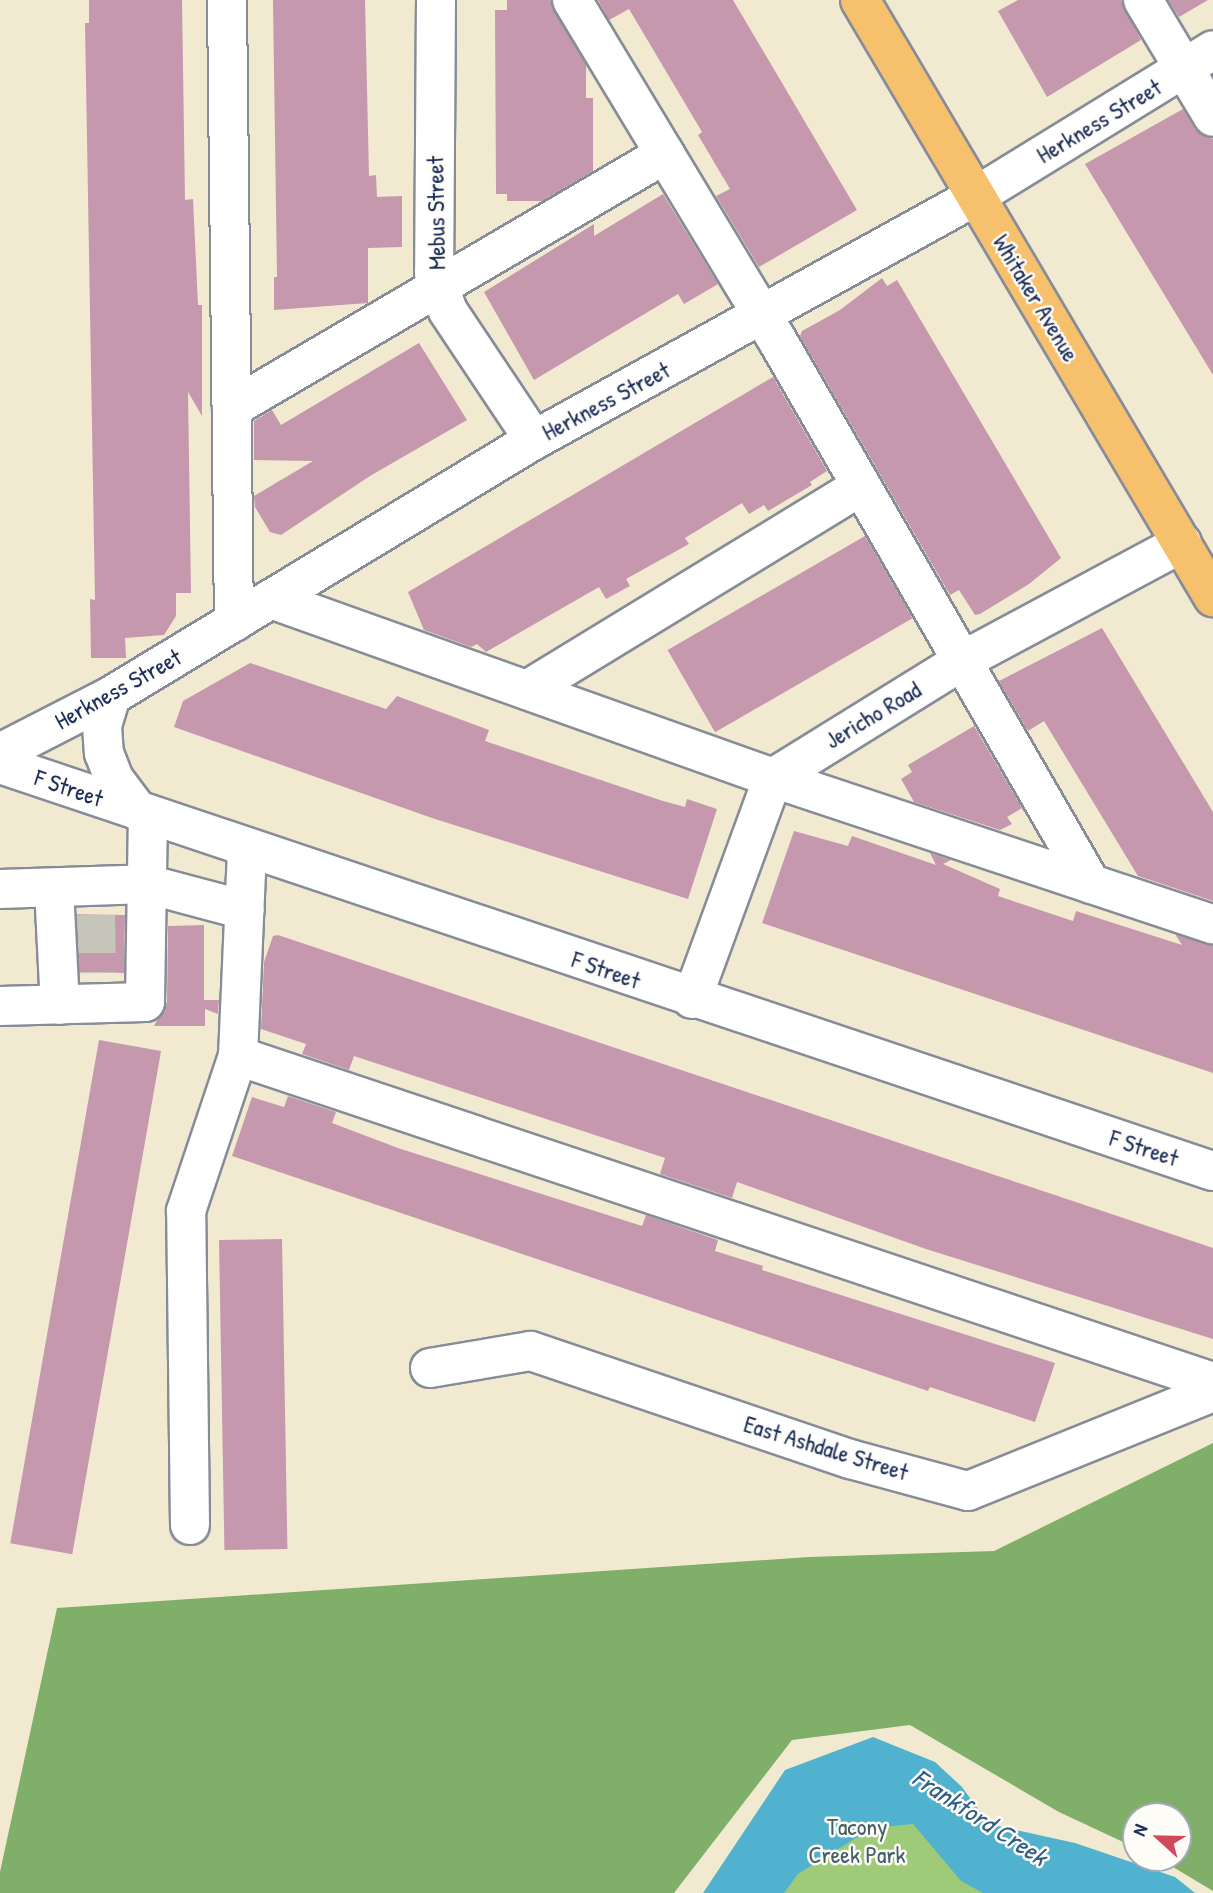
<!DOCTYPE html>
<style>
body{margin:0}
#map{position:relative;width:1213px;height:1893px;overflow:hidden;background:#f1ead1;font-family:"Patrick Hand",sans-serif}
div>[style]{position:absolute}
.green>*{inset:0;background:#9fcb79}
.forest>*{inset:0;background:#7faf69}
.water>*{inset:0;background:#51b2d0}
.building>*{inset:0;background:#c598ae;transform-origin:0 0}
.minor-tunnel>*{height:38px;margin-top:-19px;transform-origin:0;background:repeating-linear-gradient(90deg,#c6c5ba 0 38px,transparent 0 57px)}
.roads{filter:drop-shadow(2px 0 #868c98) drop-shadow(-2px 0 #868c98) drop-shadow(0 2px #868c98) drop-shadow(0 -2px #868c98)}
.minor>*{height:38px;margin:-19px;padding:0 19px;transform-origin:19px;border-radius:19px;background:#fff}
.major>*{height:38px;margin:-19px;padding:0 19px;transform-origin:19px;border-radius:19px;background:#f7c06c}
span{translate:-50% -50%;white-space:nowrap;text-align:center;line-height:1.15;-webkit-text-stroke:5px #fdfcf7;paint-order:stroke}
.street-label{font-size:24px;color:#1b2f5e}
.park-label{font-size:24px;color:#435e66}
.water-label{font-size:26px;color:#2e5d86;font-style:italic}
.north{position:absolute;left:1122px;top:1802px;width:70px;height:70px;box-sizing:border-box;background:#fdfcf7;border:2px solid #a3aaba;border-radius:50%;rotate:292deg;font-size:19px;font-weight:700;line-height:28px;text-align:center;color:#1b2f5e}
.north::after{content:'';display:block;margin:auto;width:24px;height:32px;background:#d1495b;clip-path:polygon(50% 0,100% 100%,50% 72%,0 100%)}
</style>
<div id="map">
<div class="green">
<i style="clip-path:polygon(842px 1777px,1093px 1893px,744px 1893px)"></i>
</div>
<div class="forest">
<i style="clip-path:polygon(1213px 1443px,1213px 1891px,1158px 1858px,1178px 1858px,1178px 1816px,1136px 1816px,1136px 1848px,1059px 1812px,910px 1725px,792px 1740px,674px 1893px,0 1893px,0 1872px,57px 1608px,809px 1557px,994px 1551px)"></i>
</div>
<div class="water">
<i style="clip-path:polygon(873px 1737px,935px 1762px,962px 1787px,989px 1824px,1075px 1843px,1175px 1877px,1195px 1893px,983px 1893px,961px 1881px,913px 1824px,872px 1828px,798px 1874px,784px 1893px,703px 1893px,785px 1770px)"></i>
</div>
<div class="building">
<i style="clip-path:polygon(89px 0,182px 0,185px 200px,193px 199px,198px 305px,202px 305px,202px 416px,188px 392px,191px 593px,176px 593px,176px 616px,164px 635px,125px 638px,126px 658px,91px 658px,90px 599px,95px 600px,85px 23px,89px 23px)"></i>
<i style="clip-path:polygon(273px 0,365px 0,369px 176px,376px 175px,377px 197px,402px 196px,402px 247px,368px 248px,368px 303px,274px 310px,274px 277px,277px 277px)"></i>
<i style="clip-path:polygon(507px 0,550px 0,586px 65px,586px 98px,593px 98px,593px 171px,542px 201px,507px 201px,507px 194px,496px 194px,495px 10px,507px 10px)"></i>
<i style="clip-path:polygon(598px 0,733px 0,857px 210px,759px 267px,716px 196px,730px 189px,698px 135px,702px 132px,629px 9px,609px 20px)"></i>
<i style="clip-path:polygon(1018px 0,1121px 0,1141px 40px,1047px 97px,998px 11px)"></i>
<i style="clip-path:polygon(1168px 0,1208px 0,1179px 17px)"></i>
<i style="clip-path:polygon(1183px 109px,1195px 129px,1213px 139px,1213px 375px,1085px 164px)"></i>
<i style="clip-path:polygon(663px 194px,718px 284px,684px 304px,678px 294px,534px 380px,484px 292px,594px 224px,594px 236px)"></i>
<i style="clip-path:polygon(882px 278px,887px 286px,897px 280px,1061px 558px,1029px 584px,980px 614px,975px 615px,959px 590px,950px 595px,800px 336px,802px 331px,840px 310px)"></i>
<i style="clip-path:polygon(419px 343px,467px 420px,370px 476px,281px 535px,270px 532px,255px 507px,254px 496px,313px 461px,254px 460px,254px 421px,272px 410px,281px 425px)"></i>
<i style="clip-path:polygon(773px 377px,827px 471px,810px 482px,812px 485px,768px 511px,764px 505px,749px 514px,742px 503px,685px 538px,689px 544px,626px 579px,630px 586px,606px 599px,599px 587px,486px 652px,477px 644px,471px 647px,424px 630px,408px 592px)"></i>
<i style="left:865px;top:536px;width:95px;height:228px;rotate:60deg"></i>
<i style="clip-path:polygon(1102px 628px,1213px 812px,1213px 901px,1138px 876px,1044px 721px,1028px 731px,999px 681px)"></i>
<i style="clip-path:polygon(250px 663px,386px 709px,397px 696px,489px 730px,485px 741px,663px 801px,685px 807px,687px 799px,717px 809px,688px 899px,432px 818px,174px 727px,183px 701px)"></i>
<i style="clip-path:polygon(974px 726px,1022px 808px,1007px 817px,1012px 824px,1000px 830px,914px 802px,901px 779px,912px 772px,908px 765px)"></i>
<i style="clip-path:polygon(794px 831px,848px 846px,852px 836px,936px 865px,930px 853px,951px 860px,943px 864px,1000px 889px,998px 896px,1073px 921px,1076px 911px,1182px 945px,1175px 934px,1213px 945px,1213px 1073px,762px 923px)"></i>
<i style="left:125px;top:915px;width:58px;height:48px;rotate:91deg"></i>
<i style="clip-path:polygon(204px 925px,204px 1000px,219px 1000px,218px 1014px,205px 1009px,205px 1026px,154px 1026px,167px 1002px,168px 926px)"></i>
<i style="clip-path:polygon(278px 935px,1213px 1248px,1213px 1339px,926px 1249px,737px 1182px,732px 1198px,660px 1174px,665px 1158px,354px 1056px,349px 1070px,302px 1054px,306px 1044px,261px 1029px,264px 962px,273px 936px)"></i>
<i style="left:99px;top:1040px;width:63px;height:511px;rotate:10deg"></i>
<i style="clip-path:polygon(288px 1096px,336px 1112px,332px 1123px,398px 1148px,642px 1226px,646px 1215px,718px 1240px,715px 1251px,763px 1266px,762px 1270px,1055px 1363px,1035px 1422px,930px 1387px,928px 1391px,232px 1156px,252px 1097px,284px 1107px)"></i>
<i style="left:282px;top:1239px;width:310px;height:63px;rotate:89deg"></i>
</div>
<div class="minor-tunnel">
<i style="left:96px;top:915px;width:58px;rotate:89deg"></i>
</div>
<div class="roads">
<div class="minor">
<i style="left:227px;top:0;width:622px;rotate:89.36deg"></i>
<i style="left:436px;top:0;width:273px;rotate:90.4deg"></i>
<i style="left:434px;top:273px;width:40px;rotate:69.8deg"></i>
<i style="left:448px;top:311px;width:155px;rotate:56.3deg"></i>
<i style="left:572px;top:0;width:395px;rotate:58.9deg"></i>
<i style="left:776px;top:338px;width:630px;rotate:60.02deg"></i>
<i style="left:1143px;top:0;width:136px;rotate:59.1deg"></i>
<i style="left:232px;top:408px;width:502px;rotate:-30.4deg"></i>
<i style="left:271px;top:599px;width:533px;rotate:19.62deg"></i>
<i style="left:773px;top:778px;width:464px;rotate:18.4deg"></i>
<i style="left:527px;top:690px;width:391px;rotate:-31.4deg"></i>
<i style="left:111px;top:696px;width:31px;rotate:107deg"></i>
<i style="left:102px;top:726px;width:27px;rotate:86deg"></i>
<i style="left:104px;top:753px;width:28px;rotate:69deg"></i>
<i style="left:114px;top:779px;width:40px;rotate:53deg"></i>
<i style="left:0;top:753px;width:125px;rotate:-27.2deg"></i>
<i style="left:111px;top:696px;width:494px;rotate:-31.2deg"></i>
<i style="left:534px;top:440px;width:505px;rotate:-28.9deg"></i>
<i style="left:976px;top:196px;width:278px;rotate:-31.6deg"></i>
<i style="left:0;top:764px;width:1279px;rotate:18.55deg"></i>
<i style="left:54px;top:888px;width:117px;rotate:87.1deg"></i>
<i style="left:0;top:889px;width:147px;rotate:-1.9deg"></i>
<i style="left:147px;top:884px;width:101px;rotate:14.9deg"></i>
<i style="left:692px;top:999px;width:235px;rotate:-69.9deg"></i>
<i style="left:773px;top:778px;width:220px;rotate:-31.8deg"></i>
<i style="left:960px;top:662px;width:252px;rotate:-28.2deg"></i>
<i style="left:0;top:1006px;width:145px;rotate:-1.6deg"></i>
<i style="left:145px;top:1002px;width:187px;rotate:-89.1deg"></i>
<i style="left:238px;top:1056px;width:1028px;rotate:18.49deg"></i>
<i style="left:430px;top:1368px;width:102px;rotate:-9.6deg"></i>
<i style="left:531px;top:1351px;width:337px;rotate:18.7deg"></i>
<i style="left:850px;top:1459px;width:122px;rotate:15.2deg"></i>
<i style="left:968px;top:1491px;width:264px;rotate:-22deg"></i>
<i style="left:190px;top:1525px;width:314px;rotate:-90.7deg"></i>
<i style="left:186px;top:1211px;width:163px;rotate:-71.5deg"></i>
<i style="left:238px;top:1056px;width:207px;rotate:-87.5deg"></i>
</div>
<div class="major">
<i style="left:860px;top:0;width:694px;rotate:59.4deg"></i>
</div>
</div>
<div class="street-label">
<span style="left:1099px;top:121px;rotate:-31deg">Herkness Street</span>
<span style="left:436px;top:213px;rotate:-91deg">Mebus Street</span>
<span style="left:1036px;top:298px;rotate:59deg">Whitaker Avenue</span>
<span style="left:606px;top:401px;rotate:-28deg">Herkness Street</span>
<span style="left:118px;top:689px;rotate:-29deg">Herkness Street</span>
<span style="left:873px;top:715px;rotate:-31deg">Jericho Road</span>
<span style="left:69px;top:788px;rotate:19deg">F Street</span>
<span style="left:606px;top:970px;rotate:19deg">F Street</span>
<span style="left:1144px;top:1148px;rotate:18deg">F Street</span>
<span style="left:826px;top:1448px;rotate:17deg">East Ashdale Street</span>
</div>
<div class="park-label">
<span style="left:857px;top:1841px">Tacony<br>Creek Park</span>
</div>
<div class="water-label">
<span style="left:980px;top:1817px;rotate:33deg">Frankford Creek</span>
</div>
<div class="north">N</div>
</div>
